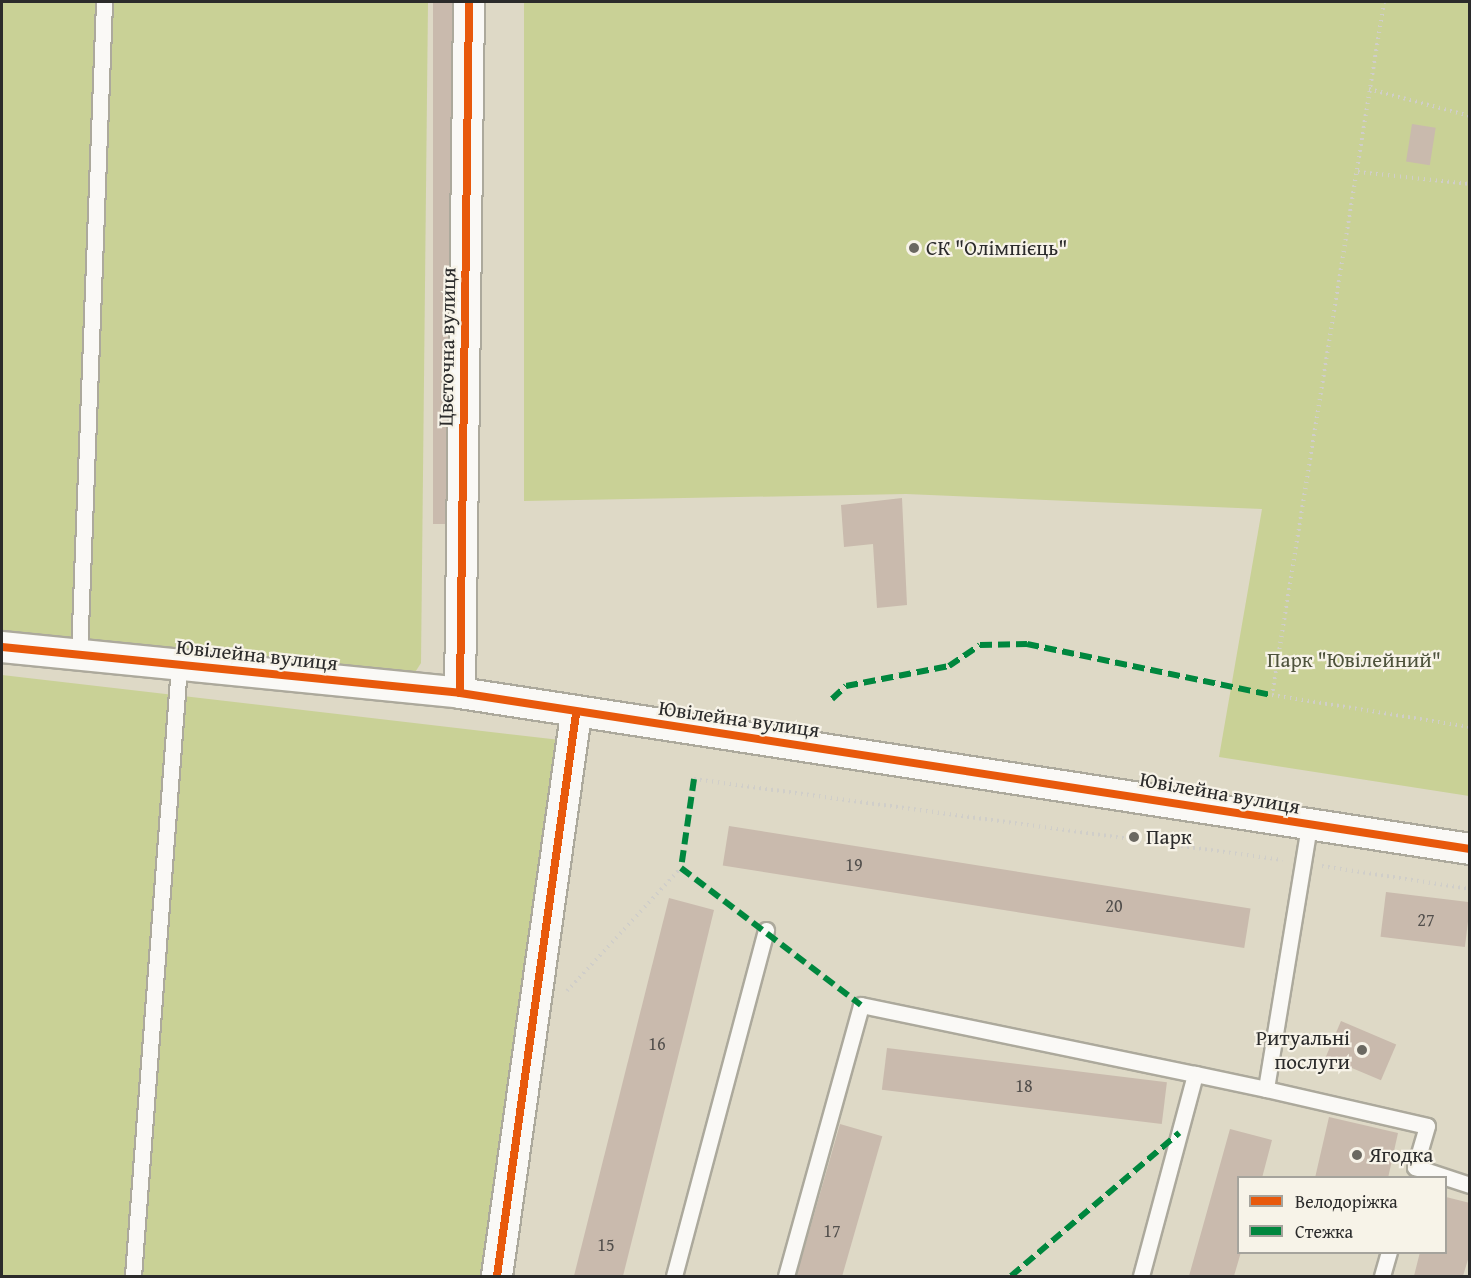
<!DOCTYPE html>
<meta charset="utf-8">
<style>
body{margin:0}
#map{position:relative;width:1471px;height:1278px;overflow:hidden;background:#ded9c6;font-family:"Gentium Book Plus",serif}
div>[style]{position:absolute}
.green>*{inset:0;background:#c9d196}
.building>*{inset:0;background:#c9baad;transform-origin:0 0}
.path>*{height:4px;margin-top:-2px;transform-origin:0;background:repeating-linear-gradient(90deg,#d0cec9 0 1.5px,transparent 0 6px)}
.roads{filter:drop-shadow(2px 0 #aca99c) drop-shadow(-2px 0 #aca99c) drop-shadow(0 2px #aca99c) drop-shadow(0 -2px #aca99c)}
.lane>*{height:15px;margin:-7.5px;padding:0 7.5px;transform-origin:7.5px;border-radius:7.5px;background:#faf9f6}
.street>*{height:30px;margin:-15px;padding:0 15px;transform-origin:15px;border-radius:15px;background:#faf9f6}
.quiet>*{height:6px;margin-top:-3px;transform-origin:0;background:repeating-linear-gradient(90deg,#00873e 0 12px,transparent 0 18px)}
.cycleway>*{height:8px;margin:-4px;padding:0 4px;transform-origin:4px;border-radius:4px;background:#e8590c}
.dots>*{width:16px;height:16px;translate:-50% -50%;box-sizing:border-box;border:3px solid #f7f3e8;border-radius:50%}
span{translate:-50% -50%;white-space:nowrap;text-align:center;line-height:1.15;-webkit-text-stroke:4.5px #f7f3e8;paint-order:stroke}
.number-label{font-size:18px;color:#524f4c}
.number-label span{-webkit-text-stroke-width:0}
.poi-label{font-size:21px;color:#2b2b2b}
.left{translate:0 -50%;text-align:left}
.right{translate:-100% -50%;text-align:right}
.street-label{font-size:21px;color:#2b2b2b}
.park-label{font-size:21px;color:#4e533c}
.frame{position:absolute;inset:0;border:3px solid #2b2b2b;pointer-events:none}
.legend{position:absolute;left:1237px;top:1176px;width:210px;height:78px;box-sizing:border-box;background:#f7f3e8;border:2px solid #a5a39c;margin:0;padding:8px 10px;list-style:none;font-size:18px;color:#2b2b2b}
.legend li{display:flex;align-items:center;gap:12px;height:30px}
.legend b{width:30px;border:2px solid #a5a39c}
</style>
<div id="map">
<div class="green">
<i style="clip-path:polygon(2px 2px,428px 2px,421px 663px,412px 677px,2px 635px)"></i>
<i style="clip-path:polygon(524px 2px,1469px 2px,1469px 796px,1219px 757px,1262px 509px,906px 494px,524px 501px)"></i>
<i style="clip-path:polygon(2px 675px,569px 741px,497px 1276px,2px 1276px)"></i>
</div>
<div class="building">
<i style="left:433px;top:2px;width:20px;height:522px"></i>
<i style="left:1412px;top:124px;width:24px;height:38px;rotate:9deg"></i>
<i style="clip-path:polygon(902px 498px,907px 605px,877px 608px,873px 544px,844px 547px,841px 505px)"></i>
<i style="left:729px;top:826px;width:528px;height:40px;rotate:9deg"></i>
<i style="left:1386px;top:892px;width:85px;height:45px;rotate:7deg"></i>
<i style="clip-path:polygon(669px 898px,714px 910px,689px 1013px,623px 1276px,574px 1276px)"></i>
<i style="left:1341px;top:1021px;width:60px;height:39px;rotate:23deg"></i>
<i style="left:887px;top:1048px;width:282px;height:42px;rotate:7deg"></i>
<i style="clip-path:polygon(1329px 1117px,1398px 1133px,1388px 1178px,1315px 1178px)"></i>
<i style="left:840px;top:1124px;width:44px;height:158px;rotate:16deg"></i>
<i style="clip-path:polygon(1230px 1129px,1272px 1140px,1262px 1178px,1238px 1178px,1241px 1252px,1234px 1276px,1189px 1276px)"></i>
<i style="clip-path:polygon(1446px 1197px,1470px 1203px,1470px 1253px,1463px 1276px,1414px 1276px,1420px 1252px,1446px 1252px)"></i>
</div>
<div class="path">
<i style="left:1384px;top:2px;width:702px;rotate:99.18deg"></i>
<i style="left:1272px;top:695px;width:201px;rotate:9.2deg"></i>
<i style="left:1369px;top:89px;width:105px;rotate:15deg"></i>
<i style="left:1358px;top:172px;width:113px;rotate:6.1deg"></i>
<i style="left:694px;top:779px;width:594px;rotate:7.84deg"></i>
<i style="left:1322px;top:866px;width:150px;rotate:8.8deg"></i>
<i style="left:567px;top:991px;width:168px;rotate:-47.2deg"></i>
</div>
<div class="roads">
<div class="lane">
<i style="left:79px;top:654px;width:652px;rotate:-87.8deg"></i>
<i style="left:1309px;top:826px;width:266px;rotate:99.3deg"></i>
<i style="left:1266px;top:1089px;width:165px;rotate:12.9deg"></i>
<i style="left:1427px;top:1126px;width:43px;rotate:106.3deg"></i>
<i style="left:1415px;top:1167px;width:58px;rotate:18.1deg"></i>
<i style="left:133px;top:1276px;width:613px;rotate:-85.69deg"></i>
<i style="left:674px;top:1276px;width:358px;rotate:-75.1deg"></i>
<i style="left:786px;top:1276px;width:281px;rotate:-74.5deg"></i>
<i style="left:861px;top:1005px;width:341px;rotate:11.7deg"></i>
<i style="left:1141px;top:1276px;width:209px;rotate:-75deg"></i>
<i style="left:1195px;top:1074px;width:73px;rotate:11.9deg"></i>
<i style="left:1382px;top:1276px;width:25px;rotate:-74deg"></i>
</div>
<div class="street">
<i style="left:2px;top:647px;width:460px;rotate:5.7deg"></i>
<i style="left:460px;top:693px;width:1022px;rotate:8.78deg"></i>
<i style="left:460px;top:693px;width:691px;rotate:-89.25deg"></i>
<i style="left:497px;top:1276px;width:568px;rotate:-82deg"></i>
</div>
</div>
<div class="quiet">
<i style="left:832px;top:699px;width:19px;rotate:-43deg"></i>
<i style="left:846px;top:686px;width:105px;rotate:-11deg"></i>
<i style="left:949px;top:666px;width:37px;rotate:-34deg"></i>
<i style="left:980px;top:645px;width:47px;rotate:-1.2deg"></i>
<i style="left:1027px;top:644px;width:250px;rotate:11.8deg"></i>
<i style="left:694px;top:779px;width:90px;rotate:98.3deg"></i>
<i style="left:681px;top:868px;width:226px;rotate:37.3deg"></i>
<i style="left:1011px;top:1276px;width:221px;rotate:-40.4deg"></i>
</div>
<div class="cycleway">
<i style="left:2px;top:647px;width:460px;rotate:5.7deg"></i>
<i style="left:460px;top:693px;width:1022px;rotate:8.78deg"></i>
<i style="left:460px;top:693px;width:691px;rotate:-89.25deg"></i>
<i style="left:497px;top:1276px;width:568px;rotate:-82deg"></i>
</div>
<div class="dots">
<i style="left:914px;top:248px;background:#6a6861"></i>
<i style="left:1134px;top:837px;background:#6a6861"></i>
<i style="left:1362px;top:1050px;background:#6a6861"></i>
<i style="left:1357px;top:1155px;background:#6a6861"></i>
</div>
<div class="number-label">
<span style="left:854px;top:865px">19</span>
<span style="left:1114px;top:906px">20</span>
<span style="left:1426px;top:920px">27</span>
<span style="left:657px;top:1044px">16</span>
<span style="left:1024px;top:1086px">18</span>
<span style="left:832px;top:1231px">17</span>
<span style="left:606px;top:1245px">15</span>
</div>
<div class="poi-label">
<span class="left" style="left:926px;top:248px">СК "Олімпієць"</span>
<span class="left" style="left:1146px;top:837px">Парк</span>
<span class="right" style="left:1350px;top:1050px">Ритуальні<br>послуги</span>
<span class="left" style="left:1369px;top:1155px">Ягодка</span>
</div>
<div class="street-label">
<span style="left:447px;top:347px;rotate:-89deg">Цвєточна вулиця</span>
<span style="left:257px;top:655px;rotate:6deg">Ювілейна вулиця</span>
<span style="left:739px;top:719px;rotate:8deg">Ювілейна вулиця</span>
<span style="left:1220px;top:793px;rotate:10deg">Ювілейна вулиця</span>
</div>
<div class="park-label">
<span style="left:1354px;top:660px">Парк "Ювілейний"</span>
</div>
<div class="frame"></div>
<ul class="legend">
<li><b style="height:8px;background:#e8590c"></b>Велодоріжка</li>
<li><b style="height:8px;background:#00873e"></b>Стежка</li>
</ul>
</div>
